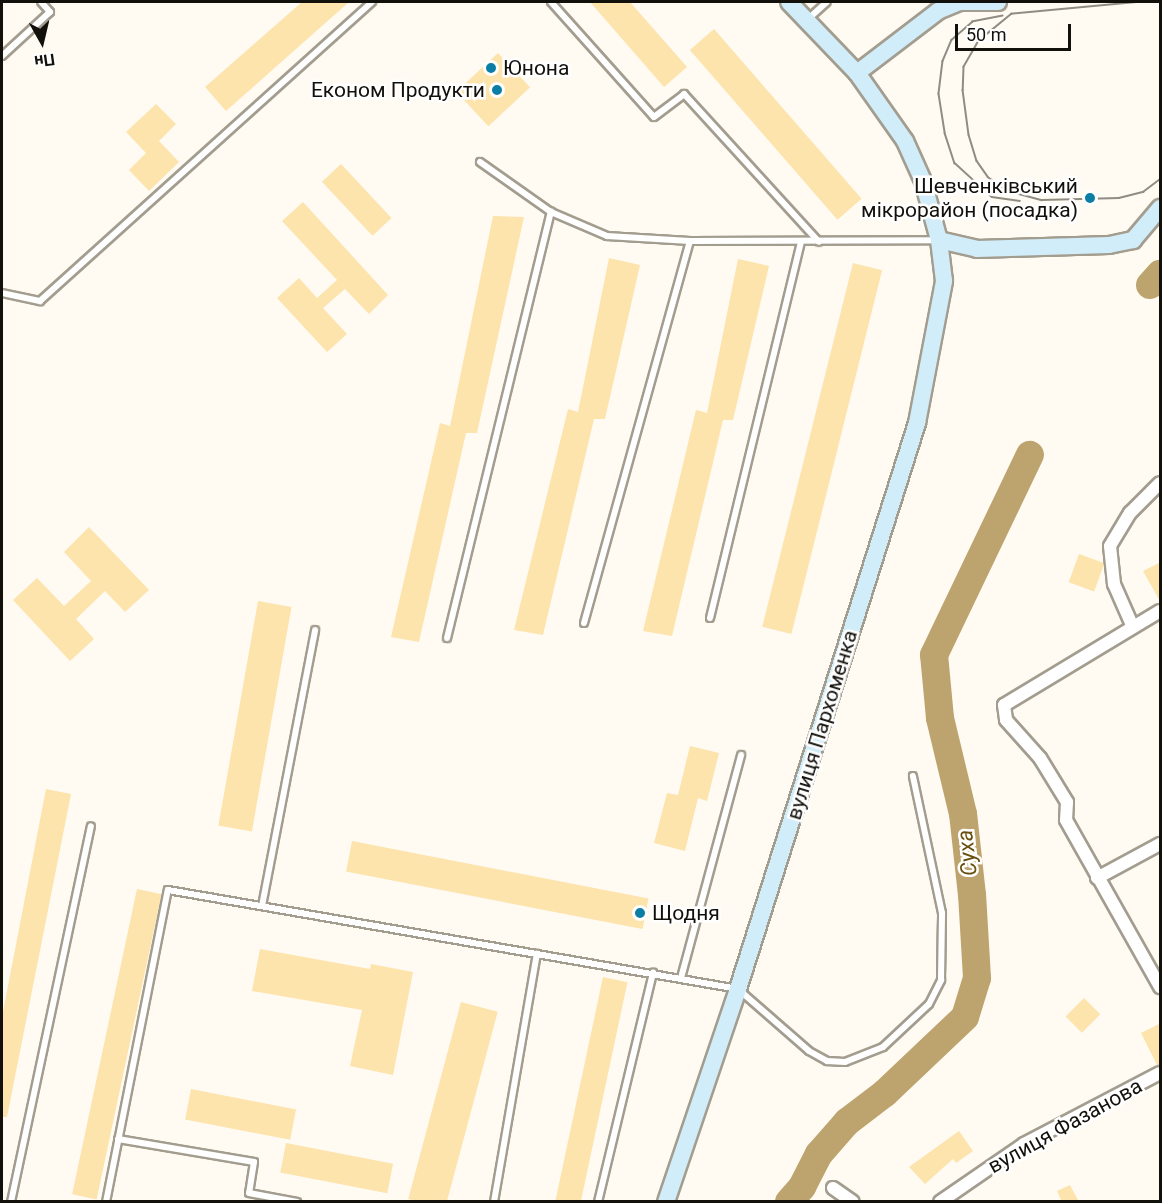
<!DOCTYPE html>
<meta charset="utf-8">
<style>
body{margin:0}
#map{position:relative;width:1162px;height:1203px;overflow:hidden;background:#fffbf2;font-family:Roboto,sans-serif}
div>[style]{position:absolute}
.river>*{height:28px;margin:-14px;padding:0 14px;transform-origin:14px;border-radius:14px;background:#bda46f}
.building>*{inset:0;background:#fde3ac;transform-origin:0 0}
.roads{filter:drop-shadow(2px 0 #a39d8f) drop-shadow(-2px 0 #a39d8f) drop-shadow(0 2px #a39d8f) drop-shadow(0 -2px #a39d8f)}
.lane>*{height:6px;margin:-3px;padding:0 3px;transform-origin:3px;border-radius:3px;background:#fff}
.street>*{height:12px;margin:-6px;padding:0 6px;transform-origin:6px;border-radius:6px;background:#fff}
.secondary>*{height:16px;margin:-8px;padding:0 8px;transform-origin:8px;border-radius:8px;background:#d1edf9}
.tram>*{height:1.5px;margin:-0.75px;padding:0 0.75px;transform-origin:0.75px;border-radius:0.75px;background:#8f8c84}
.dots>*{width:16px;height:16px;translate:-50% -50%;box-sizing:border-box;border:3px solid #fff;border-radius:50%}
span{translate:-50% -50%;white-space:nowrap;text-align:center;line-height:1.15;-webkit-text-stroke:5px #fff;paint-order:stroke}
.poi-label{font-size:21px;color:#12100b}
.left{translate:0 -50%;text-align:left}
.right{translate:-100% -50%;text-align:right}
.street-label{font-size:21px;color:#12100b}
.water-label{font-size:22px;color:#684f0d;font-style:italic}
.frame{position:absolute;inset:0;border:3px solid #12100b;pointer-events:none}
.north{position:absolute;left:12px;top:12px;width:60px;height:60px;-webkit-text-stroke:4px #fff;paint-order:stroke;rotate:172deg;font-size:16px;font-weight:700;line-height:24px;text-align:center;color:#12100b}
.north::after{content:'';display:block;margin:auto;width:21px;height:27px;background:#12100b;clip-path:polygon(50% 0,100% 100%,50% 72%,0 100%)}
.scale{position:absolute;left:955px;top:24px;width:116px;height:27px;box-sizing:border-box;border:3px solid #12100b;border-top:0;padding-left:8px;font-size:18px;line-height:21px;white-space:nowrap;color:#12100b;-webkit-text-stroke:4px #fff;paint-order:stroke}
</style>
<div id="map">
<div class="river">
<i style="left:1150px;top:285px;width:15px;rotate:-48deg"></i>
<i style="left:789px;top:1202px;width:20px;rotate:-49deg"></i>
<i style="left:802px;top:1187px;width:37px;rotate:-63deg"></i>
<i style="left:819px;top:1154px;width:43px;rotate:-48.8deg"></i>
<i style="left:847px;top:1122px;width:48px;rotate:-37.3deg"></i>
<i style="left:885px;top:1093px;width:110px;rotate:-43.5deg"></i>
<i style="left:965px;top:1017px;width:41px;rotate:-72.9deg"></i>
<i style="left:977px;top:978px;width:83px;rotate:-93.4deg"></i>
<i style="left:972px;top:895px;width:81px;rotate:-96.3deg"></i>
<i style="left:963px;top:814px;width:99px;rotate:-103.5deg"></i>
<i style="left:940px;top:718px;width:63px;rotate:-95.4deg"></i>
<i style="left:934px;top:655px;width:222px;rotate:-64.4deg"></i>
</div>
<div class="building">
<i style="clip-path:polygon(302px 2px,349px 2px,226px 111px,205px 87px)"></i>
<i style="clip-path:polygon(590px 2px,630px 2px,687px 67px,664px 87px)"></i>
<i style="left:714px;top:29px;width:225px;height:32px;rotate:49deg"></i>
<i style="left:498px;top:53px;width:47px;height:57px;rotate:47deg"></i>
<i style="clip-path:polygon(156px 104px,176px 124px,159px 141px,179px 162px,149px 191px,129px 170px,146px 153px,126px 132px)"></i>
<i style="left:341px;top:164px;width:74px;height:26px;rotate:47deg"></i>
<i style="clip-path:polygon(303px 202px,388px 295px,369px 314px,345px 289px,323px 308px,347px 334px,327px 352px,277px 298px,299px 278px,317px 298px,337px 280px,282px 221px)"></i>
<i style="clip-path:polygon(493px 216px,524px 217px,477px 433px,466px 433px,419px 642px,391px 637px,440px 423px,450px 426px)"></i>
<i style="clip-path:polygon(609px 258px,640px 265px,605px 419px,594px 419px,543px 635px,514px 630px,568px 409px,578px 412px)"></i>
<i style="clip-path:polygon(738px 259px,769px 266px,733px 420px,723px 420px,672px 636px,643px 631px,696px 410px,707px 413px)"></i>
<i style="left:853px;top:263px;width:30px;height:375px;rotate:14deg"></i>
<i style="clip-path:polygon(89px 527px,149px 590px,125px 612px,105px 591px,76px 619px,94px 639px,70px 661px,13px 600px,37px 578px,64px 606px,91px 581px,64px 552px)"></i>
<i style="left:1079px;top:554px;width:27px;height:30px;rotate:20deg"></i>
<i style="clip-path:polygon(1161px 562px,1161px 603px,1143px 571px)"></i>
<i style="left:258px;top:601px;width:34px;height:228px;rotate:10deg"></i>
<i style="clip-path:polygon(690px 746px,719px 753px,707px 801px,698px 798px,685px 851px,654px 843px,667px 793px,678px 795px)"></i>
<i style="clip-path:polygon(46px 789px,71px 794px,7px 1117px,2px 1117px,2px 1017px)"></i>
<i style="left:352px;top:841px;width:302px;height:31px;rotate:11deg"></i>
<i style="left:137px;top:889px;width:25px;height:312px;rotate:12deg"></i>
<i style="clip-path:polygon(260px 949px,370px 969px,371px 964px,413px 972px,393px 1075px,350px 1066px,362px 1010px,252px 991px)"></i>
<i style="left:603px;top:977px;width:25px;height:229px;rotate:12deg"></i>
<i style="left:1084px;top:998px;width:23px;height:26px;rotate:45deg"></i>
<i style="left:461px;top:1002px;width:38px;height:204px;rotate:15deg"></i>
<i style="clip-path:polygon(1161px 1023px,1161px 1065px,1157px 1065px,1141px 1033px)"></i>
<i style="left:191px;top:1089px;width:107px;height:31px;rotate:11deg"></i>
<i style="clip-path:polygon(959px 1131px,973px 1151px,956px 1163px,953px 1159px,925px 1184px,909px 1167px)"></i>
<i style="left:286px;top:1143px;width:109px;height:30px;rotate:11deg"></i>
<i style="clip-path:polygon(1070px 1185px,1079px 1202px,1062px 1202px,1057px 1191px)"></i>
</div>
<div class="roads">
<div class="lane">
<i style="left:551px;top:2px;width:154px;rotate:48.2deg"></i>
<i style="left:654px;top:117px;width:38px;rotate:-37deg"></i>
<i style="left:684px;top:94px;width:200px;rotate:47.6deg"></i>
<i style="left:808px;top:19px;width:25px;rotate:-42deg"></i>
<i style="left:2px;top:56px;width:65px;rotate:-42.5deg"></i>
<i style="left:50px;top:12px;width:13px;rotate:-132deg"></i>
<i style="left:480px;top:162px;width:87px;rotate:35.2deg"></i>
<i style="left:551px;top:212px;width:61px;rotate:23.2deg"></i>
<i style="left:607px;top:236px;width:83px;rotate:3.4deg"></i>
<i style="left:690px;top:241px;width:249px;rotate:-0.2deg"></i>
<i style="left:2px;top:293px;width:39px;rotate:12deg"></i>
<i style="left:40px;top:301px;width:447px;rotate:-42deg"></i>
<i style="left:710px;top:618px;width:387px;rotate:-76.4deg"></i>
<i style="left:584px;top:623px;width:396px;rotate:-74.5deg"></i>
<i style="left:447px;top:638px;width:439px;rotate:-76.3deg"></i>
<i style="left:262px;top:906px;width:281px;rotate:-79.1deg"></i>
<i style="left:681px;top:978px;width:231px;rotate:-74.9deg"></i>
<i style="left:118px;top:1139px;width:138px;rotate:9.6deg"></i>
<i style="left:254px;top:1162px;width:31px;rotate:99deg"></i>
<i style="left:249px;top:1193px;width:49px;rotate:10.6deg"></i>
<i style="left:11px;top:1202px;width:384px;rotate:-78deg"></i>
<i style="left:106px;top:1202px;width:318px;rotate:-78.8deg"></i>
<i style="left:168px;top:890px;width:579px;rotate:9.85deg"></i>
<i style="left:738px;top:989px;width:94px;rotate:41.1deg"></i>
<i style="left:809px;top:1051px;width:21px;rotate:29deg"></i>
<i style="left:827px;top:1061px;width:18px;rotate:3deg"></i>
<i style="left:845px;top:1062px;width:41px;rotate:-21.5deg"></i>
<i style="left:883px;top:1047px;width:63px;rotate:-43.1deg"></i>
<i style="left:929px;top:1004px;width:27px;rotate:-63deg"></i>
<i style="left:941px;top:980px;width:67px;rotate:-89.1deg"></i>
<i style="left:942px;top:913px;width:140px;rotate:-102deg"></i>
<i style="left:494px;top:1202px;width:252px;rotate:-80.2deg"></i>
<i style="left:598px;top:1202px;width:236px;rotate:-76.5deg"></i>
</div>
<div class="street">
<i style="left:1160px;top:611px;width:182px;rotate:148.9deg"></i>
<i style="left:1004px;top:705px;width:15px;rotate:82deg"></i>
<i style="left:1006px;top:720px;width:51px;rotate:48.2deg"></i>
<i style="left:1040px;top:758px;width:52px;rotate:58.5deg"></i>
<i style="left:1067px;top:802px;width:18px;rotate:93deg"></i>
<i style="left:1066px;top:820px;width:192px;rotate:60.6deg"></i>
<i style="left:1132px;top:625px;width:45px;rotate:-113.7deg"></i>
<i style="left:1114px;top:584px;width:38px;rotate:-96deg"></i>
<i style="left:1110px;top:546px;width:39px;rotate:-59deg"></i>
<i style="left:1130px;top:513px;width:42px;rotate:-45deg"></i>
<i style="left:1097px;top:878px;width:72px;rotate:-28.4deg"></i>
<i style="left:833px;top:1188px;width:24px;rotate:35deg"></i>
<i style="left:940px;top:1202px;width:102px;rotate:-34.6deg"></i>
<i style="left:1024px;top:1144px;width:153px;rotate:-27.6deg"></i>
</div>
<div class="secondary">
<i style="left:857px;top:73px;width:102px;rotate:-37.4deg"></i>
<i style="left:938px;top:11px;width:23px;rotate:-23deg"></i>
<i style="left:959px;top:2px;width:39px"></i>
<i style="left:939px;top:240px;width:39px;rotate:13deg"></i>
<i style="left:977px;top:249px;width:132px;rotate:-1.7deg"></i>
<i style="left:1109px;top:245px;width:25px;rotate:-12deg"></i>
<i style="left:1133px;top:240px;width:42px;rotate:-49.8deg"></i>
<i style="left:666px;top:1202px;width:225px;rotate:-71.3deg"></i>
<i style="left:738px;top:989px;width:594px;rotate:-72.45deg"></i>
<i style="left:917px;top:423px;width:145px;rotate:-79.2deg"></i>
<i style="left:944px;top:281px;width:41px;rotate:-97deg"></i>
<i style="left:939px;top:240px;width:61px;rotate:-105.2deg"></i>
<i style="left:923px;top:181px;width:44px;rotate:-114.2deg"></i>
<i style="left:905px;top:141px;width:83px;rotate:-125.2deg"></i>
<i style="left:857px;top:73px;width:98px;rotate:-133.8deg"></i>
</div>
</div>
<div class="tram">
<i style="left:1142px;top:2px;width:131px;rotate:174.7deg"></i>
<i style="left:1012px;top:14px;width:43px;rotate:140.7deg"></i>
<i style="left:979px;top:41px;width:30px;rotate:120deg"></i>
<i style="left:964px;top:67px;width:23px;rotate:92deg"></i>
<i style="left:963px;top:90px;width:45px;rotate:82.4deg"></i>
<i style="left:969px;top:135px;width:27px;rotate:73deg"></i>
<i style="left:977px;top:161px;width:19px;rotate:55deg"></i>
<i style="left:988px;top:177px;width:24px;rotate:35deg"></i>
<i style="left:1008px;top:191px;width:35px;rotate:15deg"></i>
<i style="left:1042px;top:200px;width:77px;rotate:-1.5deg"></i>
<i style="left:1119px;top:198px;width:25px;rotate:-14deg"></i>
<i style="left:1143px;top:192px;width:21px;rotate:-37deg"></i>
<i style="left:1003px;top:16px;width:31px;rotate:169deg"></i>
<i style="left:973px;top:22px;width:28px;rotate:139deg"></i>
<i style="left:952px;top:40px;width:23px;rotate:113deg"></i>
<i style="left:943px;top:61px;width:33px;rotate:97deg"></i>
<i style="left:939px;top:94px;width:39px;rotate:81deg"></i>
<i style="left:945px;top:133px;width:32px;rotate:72deg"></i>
<i style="left:955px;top:163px;width:50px;rotate:42.6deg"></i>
<i style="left:992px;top:197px;width:28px;rotate:8deg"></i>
</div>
<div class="dots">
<i style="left:491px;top:68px;background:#0b7ea6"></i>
<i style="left:497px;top:90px;background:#0b7ea6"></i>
<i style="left:1090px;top:198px;background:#0b7ea6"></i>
<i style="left:640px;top:913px;background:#0b7ea6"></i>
</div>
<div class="poi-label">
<span class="left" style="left:503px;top:68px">Юнона</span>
<span class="right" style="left:485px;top:90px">Економ Продукти</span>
<span class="right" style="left:1078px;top:198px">Шевченківський<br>мікрорайон (посадка)</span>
<span class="left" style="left:652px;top:913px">Щодня</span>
</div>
<div class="street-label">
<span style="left:822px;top:725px;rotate:-73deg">вулиця Пархоменка</span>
<span style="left:1065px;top:1126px;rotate:-29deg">вулиця Фазанова</span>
</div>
<div class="water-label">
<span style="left:967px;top:853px;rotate:-96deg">Суха</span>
</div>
<div class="frame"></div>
<div class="north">Пн</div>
<div class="scale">50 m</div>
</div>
